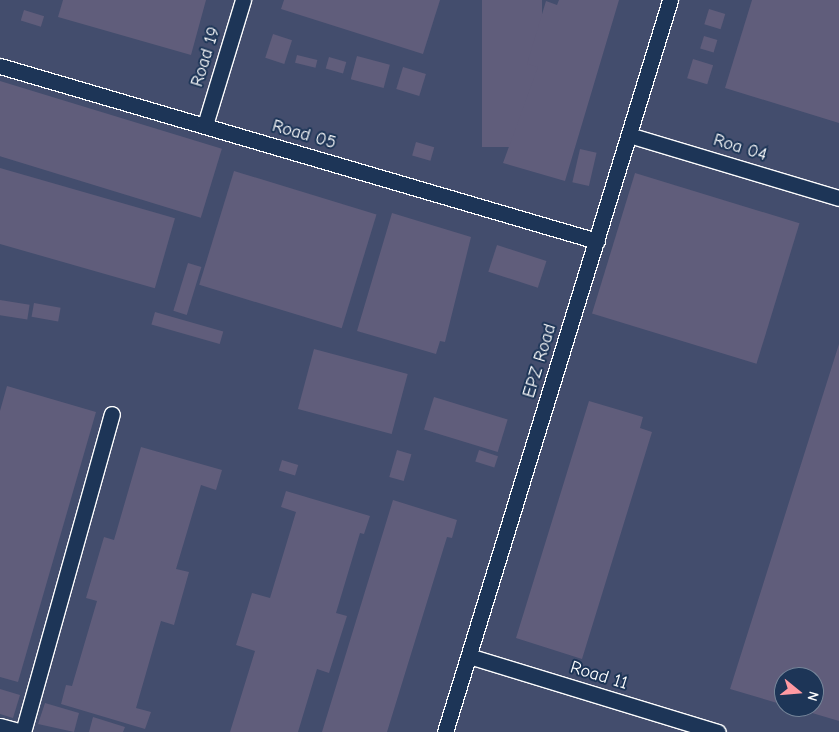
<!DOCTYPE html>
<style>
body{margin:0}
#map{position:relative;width:839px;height:732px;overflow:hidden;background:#314162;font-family:"Comic Neue",sans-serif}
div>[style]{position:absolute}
.built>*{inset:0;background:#434d6d}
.building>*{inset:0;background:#605d7b;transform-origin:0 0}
.roads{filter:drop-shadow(1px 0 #fff) drop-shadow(-1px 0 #fff) drop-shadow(0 1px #fff) drop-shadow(0 -1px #fff)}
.minor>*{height:15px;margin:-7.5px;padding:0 7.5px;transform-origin:7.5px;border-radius:7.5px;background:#1d3557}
span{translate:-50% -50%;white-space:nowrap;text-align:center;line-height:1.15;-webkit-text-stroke:4px #1d3557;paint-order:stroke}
.street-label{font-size:18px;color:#fff}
.north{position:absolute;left:774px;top:667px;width:50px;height:50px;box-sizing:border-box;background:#1d3557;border:1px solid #77869a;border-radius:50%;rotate:107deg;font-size:14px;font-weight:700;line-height:20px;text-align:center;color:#fff}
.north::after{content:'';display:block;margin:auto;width:18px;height:22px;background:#ff9aa2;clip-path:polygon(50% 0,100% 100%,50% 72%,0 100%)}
</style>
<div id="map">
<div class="built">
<i style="clip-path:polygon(evenodd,0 0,839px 0,839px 732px,0 732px,0 0,784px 677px,814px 677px,814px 707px,784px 707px,784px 677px)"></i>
</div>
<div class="building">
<i style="clip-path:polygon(63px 0,206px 0,191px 55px,58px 17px)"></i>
<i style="clip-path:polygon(284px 0,440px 0,423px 54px,281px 9px)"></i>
<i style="left:482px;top:0;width:60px;height:147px"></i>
<i style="clip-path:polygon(559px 0,619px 0,565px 181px,503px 163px,538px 67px,527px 64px,546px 1px,557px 5px)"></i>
<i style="clip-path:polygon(752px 0,839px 0,839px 123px,725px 88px)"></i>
<i style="left:709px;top:9px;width:17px;height:16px;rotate:17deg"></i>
<i style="left:24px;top:10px;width:21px;height:11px;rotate:17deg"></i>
<i style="left:273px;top:34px;width:20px;height:25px;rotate:18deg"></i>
<i style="left:704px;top:36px;width:14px;height:13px;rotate:17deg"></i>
<i style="left:297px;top:55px;width:21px;height:8px;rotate:14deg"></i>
<i style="left:357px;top:56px;width:34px;height:24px;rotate:15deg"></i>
<i style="left:329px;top:57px;width:18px;height:12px;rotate:16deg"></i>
<i style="left:693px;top:59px;width:21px;height:20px;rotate:17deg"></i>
<i style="left:403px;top:67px;width:24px;height:23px;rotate:17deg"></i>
<i style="left:0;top:81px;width:232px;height:72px;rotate:17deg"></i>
<i style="left:416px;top:142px;width:19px;height:14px;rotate:16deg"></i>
<i style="left:580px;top:149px;width:17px;height:34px;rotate:13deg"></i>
<i style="left:0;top:168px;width:182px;height:73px;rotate:16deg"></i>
<i style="left:234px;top:171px;width:149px;height:119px;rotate:17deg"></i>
<i style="left:635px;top:173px;width:172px;height:147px;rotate:17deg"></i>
<i style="clip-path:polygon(392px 213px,471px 237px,445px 342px,440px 341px,436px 354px,357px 331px)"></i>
<i style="left:497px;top:245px;width:52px;height:28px;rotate:18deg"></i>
<i style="left:188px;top:263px;width:14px;height:50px;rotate:17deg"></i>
<i style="left:0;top:300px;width:30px;height:15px;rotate:9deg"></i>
<i style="left:34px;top:303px;width:27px;height:14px;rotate:10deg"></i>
<i style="left:155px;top:312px;width:71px;height:13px;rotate:16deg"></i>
<i style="clip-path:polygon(839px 344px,839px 721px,792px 707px,814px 707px,814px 677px,784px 677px,784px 705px,730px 689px)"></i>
<i style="left:314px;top:349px;width:97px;height:62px;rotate:15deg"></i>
<i style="clip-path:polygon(7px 386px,96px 412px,18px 682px,0 677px,0 411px)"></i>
<i style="left:434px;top:397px;width:77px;height:34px;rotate:17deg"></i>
<i style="clip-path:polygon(589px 401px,643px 417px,640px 428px,652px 432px,582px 659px,516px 638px)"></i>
<i style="clip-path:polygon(141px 447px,222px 470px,216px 490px,201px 485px,176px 569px,189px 572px,174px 625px,161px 621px,136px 708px,151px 712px,145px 729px,61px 704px,66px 685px,72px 686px,97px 601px,86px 598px,104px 537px,114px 540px)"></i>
<i style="left:397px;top:450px;width:15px;height:28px;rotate:16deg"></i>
<i style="left:479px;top:450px;width:20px;height:12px;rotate:18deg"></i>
<i style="left:282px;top:460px;width:17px;height:11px;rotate:17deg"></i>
<i style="clip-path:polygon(286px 491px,370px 516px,364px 534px,360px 533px,336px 613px,347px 616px,329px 673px,317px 669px,298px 732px,230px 732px,255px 651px,236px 645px,252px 593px,270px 598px,296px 512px,281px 507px)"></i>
<i style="clip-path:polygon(393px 500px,457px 520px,452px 538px,447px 537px,387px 732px,322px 732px)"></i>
<i style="clip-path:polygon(0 689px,20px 695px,13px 718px,0 714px)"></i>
<i style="clip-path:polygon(45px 703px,79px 713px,74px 732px,38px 724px)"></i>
<i style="clip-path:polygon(93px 717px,125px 727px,123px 732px,89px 732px)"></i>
</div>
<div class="roads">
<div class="minor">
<i style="left:0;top:66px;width:622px;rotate:16.34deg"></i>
<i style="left:205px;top:125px;width:131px;rotate:-73.1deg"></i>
<i style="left:629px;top:135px;width:219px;rotate:16.7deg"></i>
<i style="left:469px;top:656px;width:260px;rotate:17deg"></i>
<i style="left:0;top:726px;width:23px;rotate:15deg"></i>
<i style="left:23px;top:732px;width:330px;rotate:-74.4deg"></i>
<i style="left:445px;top:732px;width:766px;rotate:-72.91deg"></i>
</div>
</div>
<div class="street-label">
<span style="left:206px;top:57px;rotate:-73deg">Road 19</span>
<span style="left:304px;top:135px;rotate:16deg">Road 05</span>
<span style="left:740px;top:148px;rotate:17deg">Roa 04</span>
<span style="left:540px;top:361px;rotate:-73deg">EPZ Road</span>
<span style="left:599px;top:676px;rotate:17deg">Road 11</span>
</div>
<div class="north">N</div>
</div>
